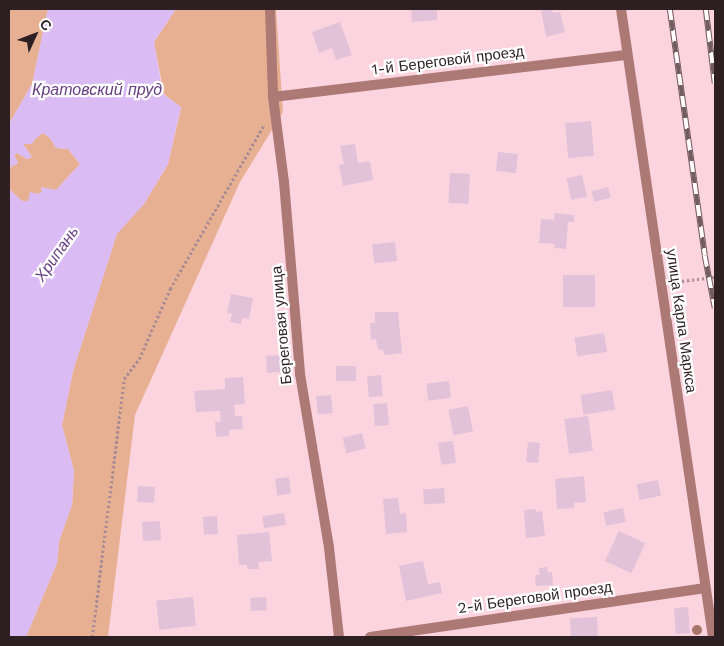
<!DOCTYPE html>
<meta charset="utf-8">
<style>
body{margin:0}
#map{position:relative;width:724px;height:646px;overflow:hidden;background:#fcd4df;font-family:"Work Sans",sans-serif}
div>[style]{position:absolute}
.green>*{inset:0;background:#e8b093}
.water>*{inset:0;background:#dbbbf3}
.building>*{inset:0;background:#e1c2d9;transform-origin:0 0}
.path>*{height:2.5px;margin-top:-1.25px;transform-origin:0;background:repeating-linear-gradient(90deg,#a88b93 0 2.5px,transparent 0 5px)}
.street>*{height:10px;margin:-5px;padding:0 5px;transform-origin:5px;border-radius:5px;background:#ac7975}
.rail>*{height:5.5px;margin-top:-2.75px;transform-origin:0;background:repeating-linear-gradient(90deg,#fff 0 11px,#725b61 0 22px);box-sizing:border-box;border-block:1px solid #725b61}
.trees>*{width:10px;height:10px;margin:-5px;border-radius:50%;background:#a77668}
span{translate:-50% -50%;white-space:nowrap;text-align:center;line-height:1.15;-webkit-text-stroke:4.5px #fff;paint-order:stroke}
.street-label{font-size:15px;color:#2e1f23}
.water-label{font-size:16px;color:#673e81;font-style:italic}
.frame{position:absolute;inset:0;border:10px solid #2e1f23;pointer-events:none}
.north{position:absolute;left:10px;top:10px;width:50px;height:50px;-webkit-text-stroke:4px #fff;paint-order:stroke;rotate:47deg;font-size:14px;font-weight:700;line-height:20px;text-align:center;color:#2e1f23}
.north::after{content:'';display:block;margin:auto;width:18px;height:22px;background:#2e1f23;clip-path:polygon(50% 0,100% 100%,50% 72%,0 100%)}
</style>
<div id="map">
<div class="green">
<i style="clip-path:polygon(9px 9px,48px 9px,32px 84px,9px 124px)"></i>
<i style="clip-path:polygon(176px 9px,276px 9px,283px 112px,240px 182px,135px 415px,108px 637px,26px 637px,57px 563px,59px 541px,72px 505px,74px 471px,62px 425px,73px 371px,117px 233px,144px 204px,168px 164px,181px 108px,164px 94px,154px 42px)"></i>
<i style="clip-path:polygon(43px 133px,50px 138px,56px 148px,68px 149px,80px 164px,56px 190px,41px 188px,42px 192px,28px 201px,22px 201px,9px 189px,9px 168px,18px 163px,14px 155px,17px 153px,27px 159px,32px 157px,23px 144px,28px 143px)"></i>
</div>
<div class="water">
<i style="clip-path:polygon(48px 9px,176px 9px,154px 42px,163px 94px,181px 107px,168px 164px,144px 204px,117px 234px,73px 371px,62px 425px,74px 471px,72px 505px,59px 541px,57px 563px,26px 637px,9px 637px,9px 189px,22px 201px,28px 201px,30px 192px,38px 194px,42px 192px,41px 187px,56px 190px,80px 164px,68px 149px,56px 148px,50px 138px,43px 133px,35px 139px,32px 144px,23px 144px,32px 157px,27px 159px,17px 153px,14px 155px,18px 163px,9px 168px,9px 124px,32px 84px)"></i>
</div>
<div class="building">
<i style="clip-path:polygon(411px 9px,437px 9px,437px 20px,412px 22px)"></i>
<i style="clip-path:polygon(541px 9px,552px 9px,553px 13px,560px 12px,565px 32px,546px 37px)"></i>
<i style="clip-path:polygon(340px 22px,352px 55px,336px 60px,332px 48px,319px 53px,312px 32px)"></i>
<i style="left:591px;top:121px;width:35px;height:26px;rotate:85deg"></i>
<i style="clip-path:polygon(355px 144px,358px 163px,370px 161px,373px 180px,343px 186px,339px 165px,344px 164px,340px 146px)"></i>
<i style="left:498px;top:152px;width:20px;height:19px;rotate:6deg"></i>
<i style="left:450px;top:173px;width:20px;height:30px;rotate:3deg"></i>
<i style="left:582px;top:175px;width:22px;height:16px;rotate:77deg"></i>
<i style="left:608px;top:187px;width:11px;height:17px;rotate:75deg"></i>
<i style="clip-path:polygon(555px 213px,574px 215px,574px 222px,568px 222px,566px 249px,554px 248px,555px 244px,539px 243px,541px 219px,554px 220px)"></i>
<i style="left:395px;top:242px;width:19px;height:23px;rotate:84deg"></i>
<i style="left:563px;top:275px;width:32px;height:32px"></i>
<i style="clip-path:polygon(231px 294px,253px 298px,249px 319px,242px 318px,241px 324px,230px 322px,232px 314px,227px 313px)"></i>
<i style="clip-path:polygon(375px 312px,398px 312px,402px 353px,385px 355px,383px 350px,378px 349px,376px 339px,371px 340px,370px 323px,375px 323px)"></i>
<i style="left:604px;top:333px;width:19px;height:30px;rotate:81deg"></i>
<i style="left:282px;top:355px;width:17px;height:16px;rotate:87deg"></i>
<i style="left:356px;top:366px;width:15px;height:20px;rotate:90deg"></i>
<i style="left:381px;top:375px;width:21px;height:14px;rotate:85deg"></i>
<i style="clip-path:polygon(243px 377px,245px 404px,234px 405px,235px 416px,242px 416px,243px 429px,229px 430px,229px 436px,216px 437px,215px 422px,221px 422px,220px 411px,196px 412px,194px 391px,225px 389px,225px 378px)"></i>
<i style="left:449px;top:381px;width:17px;height:23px;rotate:83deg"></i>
<i style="left:612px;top:390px;width:20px;height:32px;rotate:81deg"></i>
<i style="left:331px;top:395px;width:18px;height:15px;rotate:84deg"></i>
<i style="left:387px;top:403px;width:22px;height:14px;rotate:85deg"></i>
<i style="left:468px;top:406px;width:26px;height:20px;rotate:79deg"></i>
<i style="left:588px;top:416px;width:35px;height:24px;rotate:82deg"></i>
<i style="left:362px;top:433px;width:16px;height:20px;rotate:76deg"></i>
<i style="left:453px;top:441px;width:22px;height:15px;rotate:82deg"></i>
<i style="left:528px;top:442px;width:12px;height:20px;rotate:5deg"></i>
<i style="clip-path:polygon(584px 476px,586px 502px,574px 503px,574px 508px,557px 509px,555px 479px)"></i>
<i style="left:289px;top:477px;width:17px;height:14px;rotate:83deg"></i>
<i style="left:658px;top:480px;width:16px;height:22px;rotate:79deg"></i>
<i style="left:138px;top:486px;width:17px;height:16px;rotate:3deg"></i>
<i style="left:444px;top:488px;width:15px;height:21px;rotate:86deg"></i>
<i style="clip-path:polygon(398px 498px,400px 514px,406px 513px,407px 532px,386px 534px,383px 499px)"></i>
<i style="left:623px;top:508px;width:14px;height:20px;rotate:78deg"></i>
<i style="clip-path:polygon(536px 509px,536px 512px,542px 511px,545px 536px,526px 538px,524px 510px)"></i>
<i style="left:284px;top:513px;width:12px;height:22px;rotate:81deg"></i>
<i style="left:217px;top:516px;width:18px;height:14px;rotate:87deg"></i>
<i style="left:160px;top:521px;width:19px;height:18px;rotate:87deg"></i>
<i style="left:619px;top:531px;width:29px;height:33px;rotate:25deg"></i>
<i style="clip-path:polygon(269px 532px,272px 561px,258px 562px,259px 569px,247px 569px,247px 565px,239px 565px,237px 535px)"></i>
<i style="clip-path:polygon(423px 561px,428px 584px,440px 582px,442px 593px,406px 601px,399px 566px)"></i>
<i style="clip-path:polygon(547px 567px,548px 573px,552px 572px,553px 585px,536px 586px,535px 575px,540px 575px,539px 568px)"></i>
<i style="left:193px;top:597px;width:29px;height:37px;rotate:84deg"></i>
<i style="left:266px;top:597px;width:13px;height:16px;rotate:86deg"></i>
<i style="left:688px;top:607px;width:26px;height:14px;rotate:86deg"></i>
<i style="left:597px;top:617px;width:20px;height:27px;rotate:87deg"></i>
</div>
<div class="path">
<i style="left:672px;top:282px;width:43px;rotate:-6.6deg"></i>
<i style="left:92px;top:637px;width:260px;rotate:-82.9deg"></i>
<i style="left:124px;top:379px;width:25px;rotate:-53deg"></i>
<i style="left:139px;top:359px;width:77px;rotate:-66.1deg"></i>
<i style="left:170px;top:289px;width:189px;rotate:-60.2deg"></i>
</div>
<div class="street">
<i style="left:270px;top:9px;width:88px;rotate:88deg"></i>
<i style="left:273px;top:97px;width:86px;rotate:82.6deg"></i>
<i style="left:284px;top:182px;width:193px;rotate:85.2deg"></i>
<i style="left:300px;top:374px;width:176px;rotate:80.5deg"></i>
<i style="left:329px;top:548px;width:90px;rotate:83.6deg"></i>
<i style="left:621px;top:9px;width:635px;rotate:81.67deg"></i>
<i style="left:273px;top:97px;width:355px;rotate:-6.8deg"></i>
<i style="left:370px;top:637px;width:339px;rotate:-8.3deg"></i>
</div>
<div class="rail">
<i style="left:670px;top:9px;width:249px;rotate:81.9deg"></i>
<i style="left:705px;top:256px;width:53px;rotate:79.1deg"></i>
<i style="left:706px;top:9px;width:75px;rotate:83.1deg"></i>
</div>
<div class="trees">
<i style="left:697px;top:630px"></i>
</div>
<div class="street-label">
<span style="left:448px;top:61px;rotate:-7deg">1-й Береговой проезд</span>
<span style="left:681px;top:321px;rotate:82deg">улица Карла Маркса</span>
<span style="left:282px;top:325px;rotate:-95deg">Береговая улица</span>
<span style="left:535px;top:598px;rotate:-8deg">2-й Береговой проезд</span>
</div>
<div class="water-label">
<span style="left:97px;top:90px">Кратовский пруд</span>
<span style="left:57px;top:254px;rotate:-55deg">Хрипань</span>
</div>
<div class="frame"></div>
<div class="north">С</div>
</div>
